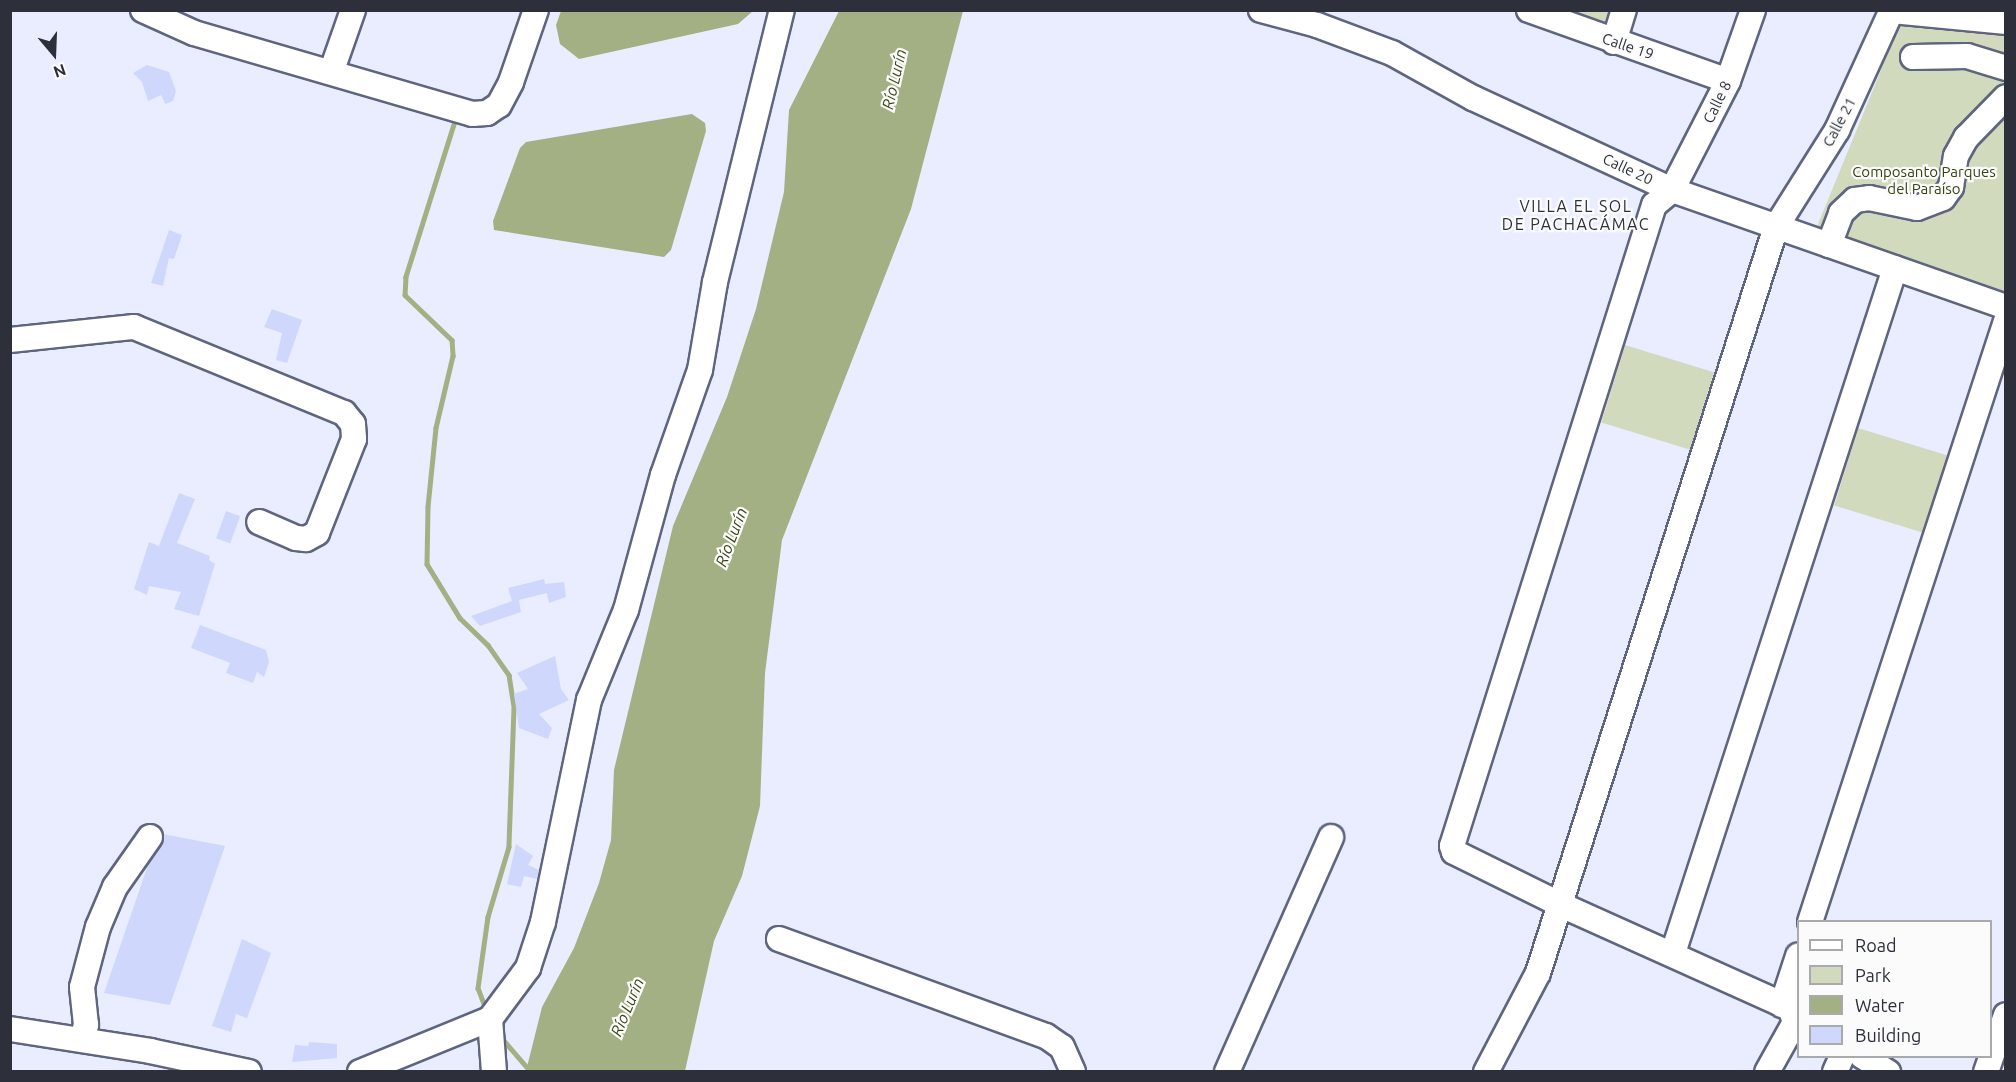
<!DOCTYPE html>
<meta charset="utf-8">
<style>
body{margin:0}
#map{position:relative;width:2016px;height:1082px;overflow:hidden;background:#e9edff;font-family:Ubuntu,sans-serif}
div>[style]{position:absolute}
.green>*{inset:0;background:#d1dabd;transform-origin:0 0}
.water>*{inset:0;background:#a2b083}
.stream>*{height:4.5px;margin:-2.25px;padding:0 2.25px;transform-origin:2.25px;border-radius:2.25px;background:#a2b083}
.building>*{inset:0;background:#cfd7fc;transform-origin:0 0}
.roads{filter:drop-shadow(2px 0 #5f657e) drop-shadow(-2px 0 #5f657e) drop-shadow(0 2px #5f657e) drop-shadow(0 -2px #5f657e)}
.minor>*{height:24px;margin:-12px;padding:0 12px;transform-origin:12px;border-radius:12px;background:#fff}
span{translate:-50% -50%;white-space:nowrap;text-align:center;line-height:1.15;-webkit-text-stroke:4.5px #fbfbfb;paint-order:stroke}
.street-label{font-size:15px;color:#2d303b}
.park-label{font-size:15px;color:#374310}
.water-label{font-size:16px;color:#3b4713;font-style:italic}
.neighbourhood-label{font-size:16px;color:#2d303b;letter-spacing:1.5px}
.frame{position:absolute;inset:0;border:12px solid #2d303b;pointer-events:none}
.legend{position:absolute;left:1797px;top:920px;width:195px;height:138px;box-sizing:border-box;background:#fbfbfb;border:2px solid #a9aaae;margin:0;padding:8px 10px;list-style:none;font-size:18px;color:#2d303b}
.legend li{display:flex;align-items:center;gap:12px;height:30px}
.legend b{width:30px;border:2px solid #a9aaae}
.north{position:absolute;left:24px;top:24px;width:60px;height:60px;-webkit-text-stroke:4px #fbfbfb;paint-order:stroke;rotate:161deg;font-size:16px;font-weight:700;line-height:24px;text-align:center;color:#2d303b}
.north::after{content:'';display:block;margin:auto;width:21px;height:27px;background:#2d303b;clip-path:polygon(50% 0,100% 100%,50% 72%,0 100%)}
</style>
<div id="map">
<div class="green">
<i style="clip-path:polygon(1561px 11px,1617px 11px,1613px 22px,1606px 25px)"></i>
<i style="clip-path:polygon(1902px 19px,2005px 29px,2005px 297px,1816px 229px)"></i>
<i style="left:1625px;top:345px;width:93px;height:81px;rotate:17deg"></i>
<i style="left:1858px;top:428px;width:93px;height:81px;rotate:17deg"></i>
</div>
<div class="water">
<i style="clip-path:polygon(561px 11px,561px 10px,753px 11px,738px 24px,579px 59px,560px 44px,556px 25px)"></i>
<i style="clip-path:polygon(839px 11px,963px 11px,911px 209px,782px 540px,765px 673px,760px 806px,742px 876px,714px 941px,685px 1071px,526px 1071px,542px 1007px,574px 948px,599px 883px,611px 840px,614px 770px,673px 526px,727px 397px,756px 309px,784px 192px,789px 110px)"></i>
<i style="clip-path:polygon(692px 114px,705px 123px,706px 131px,671px 250px,664px 257px,494px 230px,493px 221px,520px 148px,526px 142px)"></i>
</div>
<div class="stream">
<i style="left:456px;top:118px;width:167px;rotate:107.5deg"></i>
<i style="left:406px;top:277px;width:18px;rotate:93deg"></i>
<i style="left:405px;top:295px;width:65px;rotate:43.8deg"></i>
<i style="left:452px;top:340px;width:16px;rotate:86deg"></i>
<i style="left:453px;top:356px;width:74px;rotate:103.3deg"></i>
<i style="left:436px;top:428px;width:79px;rotate:95.8deg"></i>
<i style="left:428px;top:507px;width:57px;rotate:91deg"></i>
<i style="left:427px;top:564px;width:63px;rotate:58.6deg"></i>
<i style="left:460px;top:618px;width:39px;rotate:44deg"></i>
<i style="left:488px;top:645px;width:37px;rotate:55deg"></i>
<i style="left:509px;top:675px;width:33px;rotate:81deg"></i>
<i style="left:514px;top:708px;width:139px;rotate:92.1deg"></i>
<i style="left:509px;top:847px;width:73px;rotate:106.7deg"></i>
<i style="left:488px;top:917px;width:72px;rotate:98deg"></i>
<i style="left:478px;top:988px;width:26px;rotate:69deg"></i>
<i style="left:501px;top:1037px;width:46px;rotate:49.4deg"></i>
</div>
<div class="building">
<i style="clip-path:polygon(147px 65px,169px 72px,176px 91px,173px 101px,165px 104px,161px 95px,148px 101px,142px 82px,133px 73px)"></i>
<i style="clip-path:polygon(169px 230px,182px 235px,174px 259px,169px 258px,163px 286px,151px 283px)"></i>
<i style="clip-path:polygon(272px 309px,302px 320px,287px 363px,276px 360px,282px 333px,264px 327px)"></i>
<i style="clip-path:polygon(179px 493px,195px 499px,177px 543px,210px 556px,209px 560px,215px 564px,199px 616px,174px 609px,181px 592px,149px 586px,147px 595px,134px 589px,149px 542px,159px 546px)"></i>
<i style="left:226px;top:511px;width:15px;height:29px;rotate:20deg"></i>
<i style="clip-path:polygon(544px 579px,545px 584px,564px 582px,566px 597px,549px 603px,547px 593px,519px 600px,521px 612px,480px 626px,471px 616px,512px 601px,508px 588px)"></i>
<i style="clip-path:polygon(200px 625px,266px 650px,269px 662px,264px 677px,257px 672px,253px 683px,226px 673px,230px 663px,191px 648px)"></i>
<i style="clip-path:polygon(555px 656px,561px 689px,569px 700px,539px 714px,552px 728px,548px 739px,519px 728px,514px 694px,528px 689px,517px 673px)"></i>
<i style="clip-path:polygon(163px 834px,225px 846px,170px 1005px,104px 993px,148px 865px,162px 845px)"></i>
<i style="clip-path:polygon(516px 844px,533px 856px,528px 865px,539px 870px,537px 879px,524px 876px,521px 887px,507px 884px)"></i>
<i style="clip-path:polygon(242px 939px,271px 953px,247px 1018px,236px 1014px,231px 1032px,212px 1026px)"></i>
<i style="clip-path:polygon(309px 1042px,337px 1044px,337px 1058px,292px 1062px,295px 1045px,308px 1046px)"></i>
</div>
<div class="roads">
<div class="minor">
<i style="left:143px;top:10px;width:56px;rotate:24.3deg"></i>
<i style="left:194px;top:33px;width:290px;rotate:16.2deg"></i>
<i style="left:472px;top:114px;width:15px;rotate:-4deg"></i>
<i style="left:487px;top:113px;width:14px;rotate:-34deg"></i>
<i style="left:499px;top:105px;width:26px;rotate:-62deg"></i>
<i style="left:511px;top:82px;width:76px;rotate:-70.9deg"></i>
<i style="left:1261px;top:10px;width:58px;rotate:15deg"></i>
<i style="left:1317px;top:25px;width:80px;rotate:20.5deg"></i>
<i style="left:1392px;top:53px;width:93px;rotate:29.1deg"></i>
<i style="left:1473px;top:98px;width:219px;rotate:24.8deg"></i>
<i style="left:1672px;top:190px;width:354px;rotate:19.3deg"></i>
<i style="left:1529px;top:10px;width:211px;rotate:19.6deg"></i>
<i style="left:1753px;top:10px;width:75px;rotate:109.4deg"></i>
<i style="left:1728px;top:81px;width:123px;rotate:117.2deg"></i>
<i style="left:1672px;top:190px;width:23px;rotate:140deg"></i>
<i style="left:1654px;top:205px;width:672px;rotate:107.49deg"></i>
<i style="left:1452px;top:846px;width:6px;rotate:72deg"></i>
<i style="left:1454px;top:852px;width:117px;rotate:26.3deg"></i>
<i style="left:1559px;top:904px;width:253px;rotate:24.2deg"></i>
<i style="left:1790px;top:1008px;width:15px;rotate:70deg"></i>
<i style="left:1795px;top:1022px;width:57px;rotate:119.2deg"></i>
<i style="left:1892px;top:11px;width:115px;rotate:5.5deg"></i>
<i style="left:1614px;top:42px;width:34px;rotate:-73deg"></i>
<i style="left:1913px;top:57px;width:54px;rotate:-1.1deg"></i>
<i style="left:1967px;top:56px;width:41px;rotate:17.1deg"></i>
<i style="left:332px;top:70px;width:64px;rotate:-70.7deg"></i>
<i style="left:1829px;top:245px;width:34px;rotate:-69deg"></i>
<i style="left:1841px;top:213px;width:19px;rotate:-43deg"></i>
<i style="left:1855px;top:200px;width:14px;rotate:-8deg"></i>
<i style="left:1869px;top:198px;width:49px;rotate:11.8deg"></i>
<i style="left:1917px;top:208px;width:28px;rotate:-21deg"></i>
<i style="left:1943px;top:198px;width:14px;rotate:-54deg"></i>
<i style="left:1951px;top:187px;width:31px;rotate:-81deg"></i>
<i style="left:1956px;top:156px;width:21px;rotate:-61deg"></i>
<i style="left:1966px;top:138px;width:57px;rotate:-45.7deg"></i>
<i style="left:10px;top:340px;width:125px;rotate:-6deg"></i>
<i style="left:134px;top:327px;width:227px;rotate:22.3deg"></i>
<i style="left:344px;top:413px;width:14px;rotate:51deg"></i>
<i style="left:353px;top:424px;width:15px;rotate:86deg"></i>
<i style="left:354px;top:439px;width:101px;rotate:111.5deg"></i>
<i style="left:317px;top:533px;width:13px;rotate:151deg"></i>
<i style="left:306px;top:539px;width:10px;rotate:-174deg"></i>
<i style="left:296px;top:538px;width:40px;rotate:-156.6deg"></i>
<i style="left:1810px;top:922px;width:632px;rotate:-71.94deg"></i>
<i style="left:779px;top:939px;width:284px;rotate:20deg"></i>
<i style="left:1046px;top:1036px;width:19px;rotate:35deg"></i>
<i style="left:1062px;top:1047px;width:27px;rotate:66deg"></i>
<i style="left:1673px;top:953px;width:720px;rotate:-72.04deg"></i>
<i style="left:1782px;top:1005px;width:52px;rotate:-71.9deg"></i>
<i style="left:10px;top:1029px;width:142px;rotate:8.9deg"></i>
<i style="left:150px;top:1051px;width:101px;rotate:12deg"></i>
<i style="left:82px;top:1039px;width:15px;rotate:-74deg"></i>
<i style="left:86px;top:1025px;width:38px;rotate:-96deg"></i>
<i style="left:82px;top:987px;width:62px;rotate:-75.1deg"></i>
<i style="left:98px;top:927px;width:43px;rotate:-67deg"></i>
<i style="left:115px;top:887px;width:61px;rotate:-55deg"></i>
<i style="left:1862px;top:1056px;width:31px;rotate:32deg"></i>
<i style="left:360px;top:1072px;width:140px;rotate:-22.2deg"></i>
<i style="left:494px;top:1072px;width:53px;rotate:-94.3deg"></i>
<i style="left:490px;top:1019px;width:64px;rotate:-53.3deg"></i>
<i style="left:528px;top:968px;width:48px;rotate:-71.9deg"></i>
<i style="left:543px;top:922px;width:227px;rotate:-78.3deg"></i>
<i style="left:589px;top:700px;width:97px;rotate:-67.7deg"></i>
<i style="left:626px;top:610px;width:140px;rotate:-74.7deg"></i>
<i style="left:663px;top:475px;width:111px;rotate:-70.6deg"></i>
<i style="left:700px;top:370px;width:89px;rotate:-80.3deg"></i>
<i style="left:715px;top:282px;width:280px;rotate:-76.2deg"></i>
<i style="left:1227px;top:1072px;width:257px;rotate:-66.1deg"></i>
<i style="left:1486px;top:1072px;width:112px;rotate:-62.3deg"></i>
<i style="left:1538px;top:973px;width:783px;rotate:-72.31deg"></i>
<i style="left:1776px;top:227px;width:115px;rotate:-57.8deg"></i>
<i style="left:1837px;top:130px;width:132px;rotate:-65.4deg"></i>
<i style="left:1835px;top:1072px;width:17px;rotate:-66deg"></i>
<i style="left:1986px;top:1072px;width:60px;rotate:-70.7deg"></i>
</div>
</div>
<div class="street-label">
<span style="left:1628px;top:46px;rotate:19deg">Calle 19</span>
<span style="left:1717px;top:102px;rotate:-64deg">Calle 8</span>
<span style="left:1839px;top:122px;rotate:-62deg">Calle 21</span>
<span style="left:1628px;top:169px;rotate:25deg">Calle 20</span>
</div>
<div class="park-label">
<span style="left:1924px;top:180px">Composanto Parques<br>del Paraíso</span>
</div>
<div class="water-label">
<span style="left:894px;top:79px;rotate:-77deg">Río Lurín</span>
<span style="left:731px;top:537px;rotate:-69deg">Río Lurín</span>
<span style="left:627px;top:1007px;rotate:-67deg">Río Lurín</span>
</div>
<div class="neighbourhood-label">
<span style="left:1576px;top:215px">VILLA EL SOL<br>DE PACHACÁMAC</span>
</div>
<div class="frame"></div>
<ul class="legend">
<li><b style="height:8px;background:#fff"></b>Road</li>
<li><b style="height:16px;background:#d1dabd"></b>Park</li>
<li><b style="height:16px;background:#a2b083"></b>Water</li>
<li><b style="height:16px;background:#cfd7fc"></b>Building</li>
</ul>
<div class="north">N</div>
</div>
